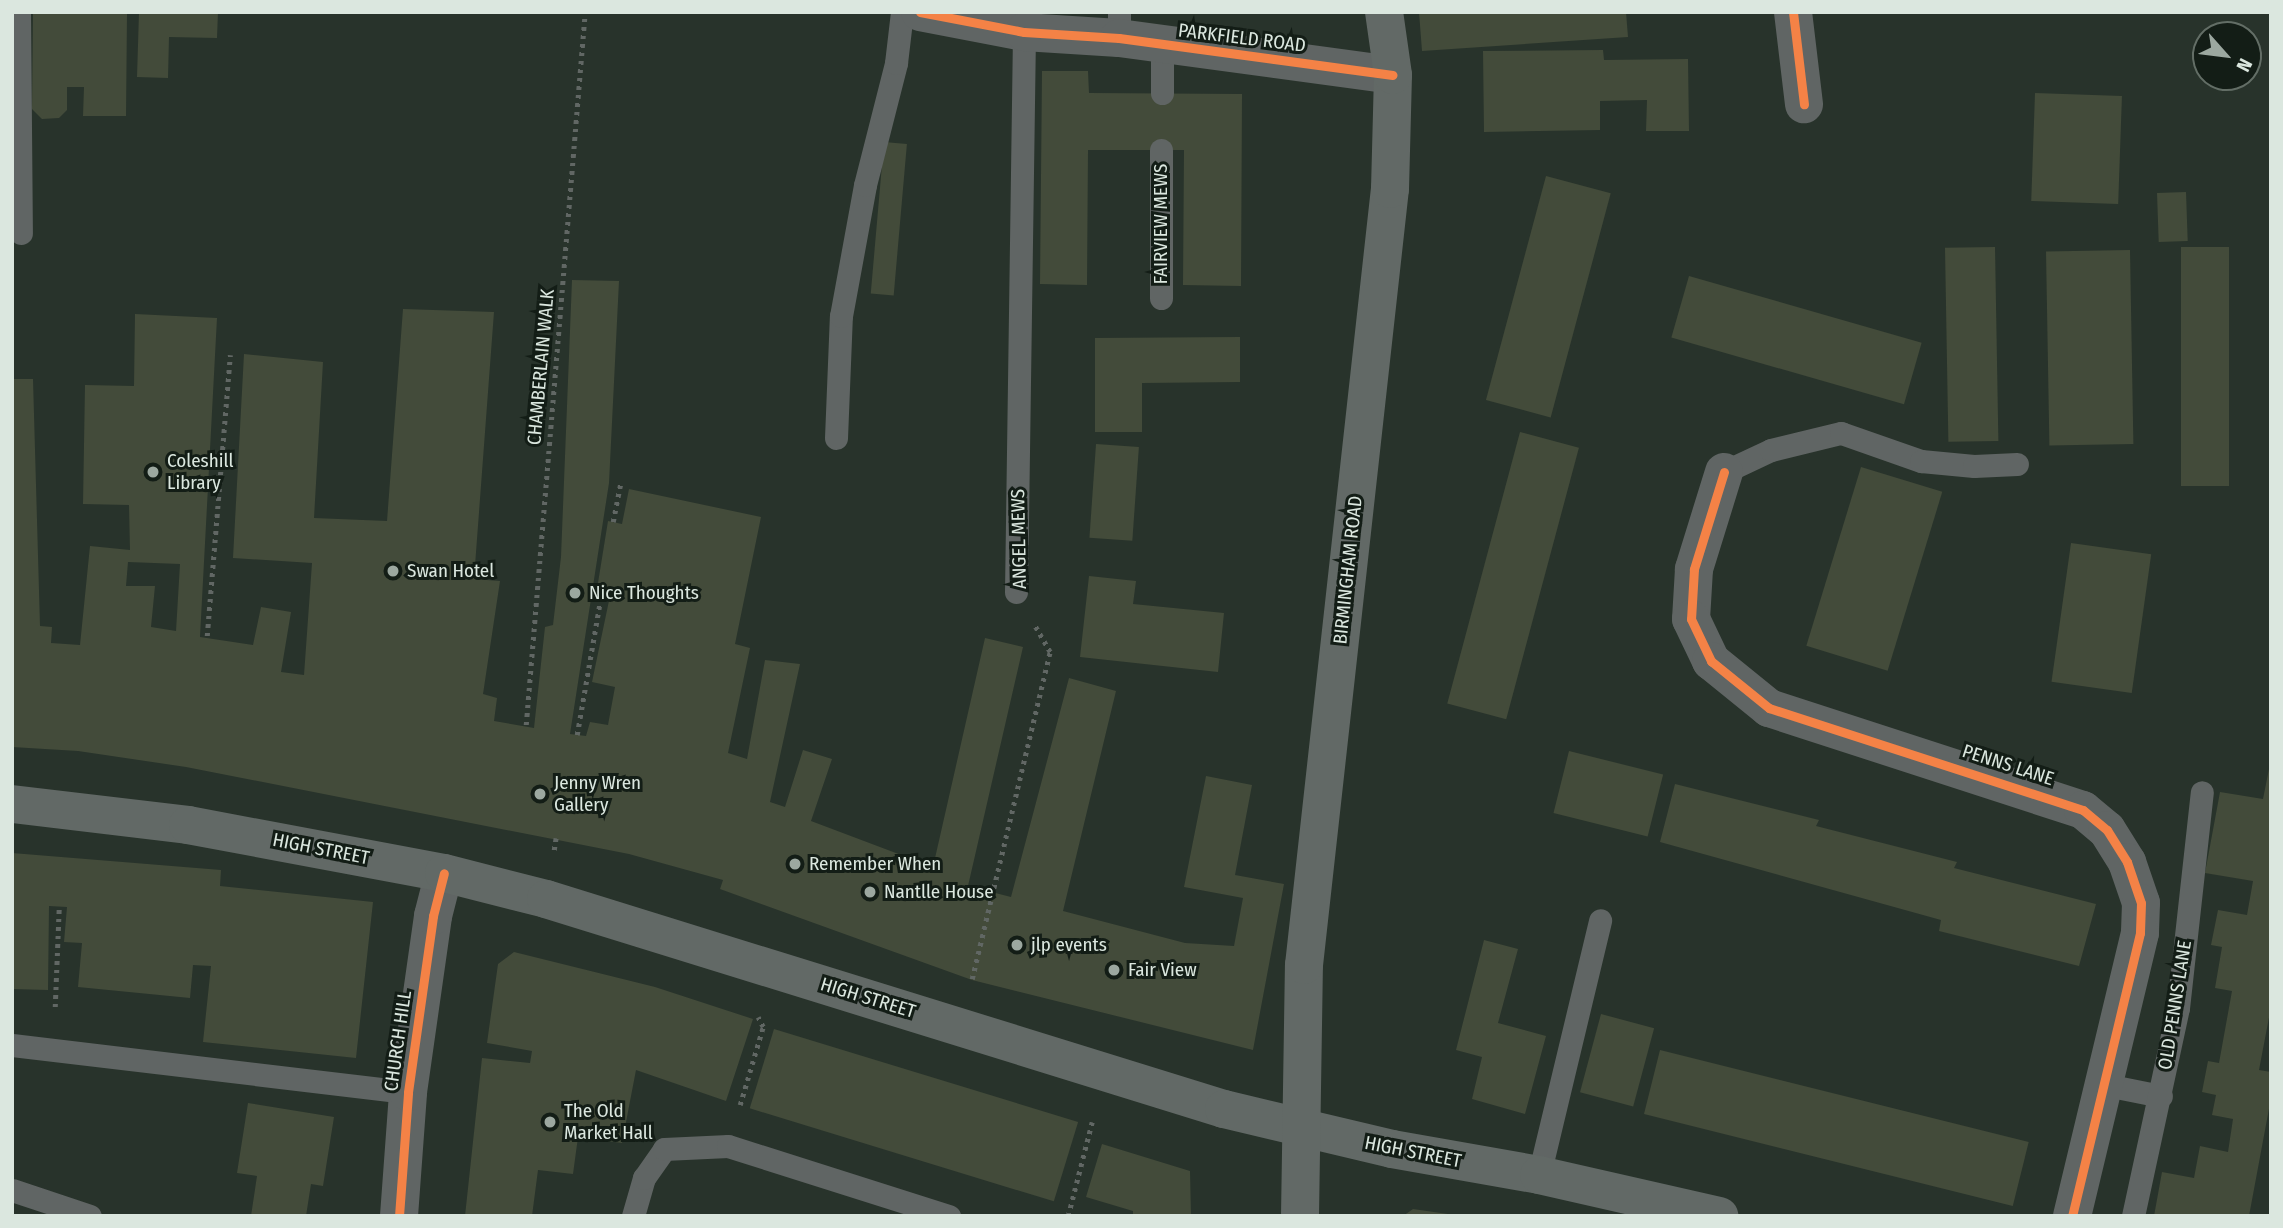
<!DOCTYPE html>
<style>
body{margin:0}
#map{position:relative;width:2283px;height:1228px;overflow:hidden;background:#28332b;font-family:"Fira Sans Condensed",sans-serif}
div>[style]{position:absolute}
.building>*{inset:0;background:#434b3a;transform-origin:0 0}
.path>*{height:4.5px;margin-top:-2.25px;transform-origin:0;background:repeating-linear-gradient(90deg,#616764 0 3.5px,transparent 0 8.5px)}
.service>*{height:23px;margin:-11.5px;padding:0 11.5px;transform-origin:11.5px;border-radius:11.5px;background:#606564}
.minor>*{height:38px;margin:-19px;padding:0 19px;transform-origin:19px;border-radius:19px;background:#606564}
.tertiary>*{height:38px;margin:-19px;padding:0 19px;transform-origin:19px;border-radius:19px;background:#606564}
.secondary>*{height:38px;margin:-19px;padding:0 19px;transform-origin:19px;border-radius:19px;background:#626966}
.cycleway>*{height:9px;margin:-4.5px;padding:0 4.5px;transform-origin:4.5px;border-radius:4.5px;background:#f48246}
.dots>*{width:19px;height:19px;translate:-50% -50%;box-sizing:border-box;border:4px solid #131d16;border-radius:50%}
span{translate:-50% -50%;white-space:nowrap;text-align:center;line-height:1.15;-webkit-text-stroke:6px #131d16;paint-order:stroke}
.street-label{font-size:19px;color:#dbe7df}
.poi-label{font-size:19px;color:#dbe7df}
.left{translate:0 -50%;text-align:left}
.frame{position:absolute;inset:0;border:14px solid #dbe7df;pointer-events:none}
.north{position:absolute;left:2192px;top:21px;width:70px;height:70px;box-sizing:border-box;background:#131d16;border:2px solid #636e66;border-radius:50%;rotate:118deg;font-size:19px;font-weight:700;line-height:28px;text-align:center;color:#dbe7df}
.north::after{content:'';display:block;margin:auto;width:24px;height:32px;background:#9ca8a0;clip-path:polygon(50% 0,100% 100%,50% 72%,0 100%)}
</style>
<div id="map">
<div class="building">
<i style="clip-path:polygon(139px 12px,218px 12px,217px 38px,169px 37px,168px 78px,137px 77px)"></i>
<i style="clip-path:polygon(1419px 12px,1626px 12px,1628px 37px,1422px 51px)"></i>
<i style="clip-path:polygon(33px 13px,127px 14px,126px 116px,83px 116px,84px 87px,67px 87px,67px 110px,59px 118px,42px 119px,32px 109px)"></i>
<i style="clip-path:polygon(1603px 50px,1604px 60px,1688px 59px,1689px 131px,1646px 131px,1647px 100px,1600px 101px,1600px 130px,1484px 132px,1483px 51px)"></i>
<i style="clip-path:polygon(1042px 71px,1088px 71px,1089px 93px,1242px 94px,1241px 286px,1183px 285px,1184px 150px,1088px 150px,1087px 285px,1040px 284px)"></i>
<i style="left:2035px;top:93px;width:87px;height:108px;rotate:2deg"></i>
<i style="left:884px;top:142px;width:23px;height:152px;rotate:5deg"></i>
<i style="left:1546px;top:176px;width:67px;height:232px;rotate:15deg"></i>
<i style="left:2186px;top:192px;width:49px;height:29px;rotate:88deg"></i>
<i style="left:1995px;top:247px;width:194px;height:50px;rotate:89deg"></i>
<i style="left:2181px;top:247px;width:48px;height:239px"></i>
<i style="left:2130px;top:250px;width:194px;height:84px;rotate:89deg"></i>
<i style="left:1689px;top:276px;width:242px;height:64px;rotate:16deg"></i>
<i style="clip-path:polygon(evenodd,572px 280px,619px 281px,609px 483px,570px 734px,586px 736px,590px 722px,608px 725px,615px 687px,592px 682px,611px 591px,597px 589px,608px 521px,622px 524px,629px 489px,761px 517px,735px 644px,750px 648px,728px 753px,747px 759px,765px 660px,800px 664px,770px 802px,785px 807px,803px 750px,832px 759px,811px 821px,933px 867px,985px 638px,1023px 647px,968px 886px,1011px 897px,1069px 678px,1116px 691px,1063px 911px,1185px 943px,1234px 946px,1243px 898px,1184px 887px,1206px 776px,1252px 785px,1235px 875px,1284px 884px,1253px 1050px,972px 980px,720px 889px,723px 880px,629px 854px,186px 767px,78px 751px,12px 747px,12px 379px,33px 379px,40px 626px,52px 627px,51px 643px,80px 645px,90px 546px,130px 550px,129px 505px,83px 504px,85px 385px,134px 386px,135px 314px,217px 318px,200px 637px,253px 645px,261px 607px,291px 612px,281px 672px,304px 675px,312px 563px,233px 558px,244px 354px,323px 362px,314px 518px,387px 521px,403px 309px,494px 312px,474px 579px,500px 581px,483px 694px,497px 698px,494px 721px,534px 728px,545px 627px,553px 625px,561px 557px,572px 280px,128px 562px,180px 564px,176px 631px,151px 627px,155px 586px,126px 586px,128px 562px)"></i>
<i style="clip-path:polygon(1240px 337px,1240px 382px,1142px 383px,1142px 432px,1095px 432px,1095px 338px)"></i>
<i style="left:1520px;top:432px;width:61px;height:281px;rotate:15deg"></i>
<i style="left:1096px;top:444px;width:43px;height:94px;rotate:4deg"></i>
<i style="left:1861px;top:467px;width:85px;height:187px;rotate:17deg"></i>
<i style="left:2071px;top:543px;width:81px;height:140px;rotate:8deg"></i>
<i style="clip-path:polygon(1089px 576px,1136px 581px,1133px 604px,1224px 613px,1218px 672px,1080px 657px)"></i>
<i style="left:1569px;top:751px;width:97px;height:64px;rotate:14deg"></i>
<i style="clip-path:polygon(2271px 759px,2271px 1007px,2259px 1070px,2271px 1072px,2271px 1098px,2249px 1216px,2154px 1216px,2162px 1172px,2194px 1178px,2200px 1146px,2228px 1152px,2233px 1119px,2212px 1115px,2216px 1095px,2202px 1092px,2208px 1061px,2219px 1063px,2232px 991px,2215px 988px,2222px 947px,2211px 945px,2218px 910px,2247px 915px,2253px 881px,2205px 873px,2220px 792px,2263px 799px)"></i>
<i style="clip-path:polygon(1675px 784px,1819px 820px,1816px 826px,1957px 862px,1954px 868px,2096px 904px,2079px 966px,1939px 931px,1941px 920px,1660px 842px)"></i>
<i style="clip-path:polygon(12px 853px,221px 870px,220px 886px,373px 902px,356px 1058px,203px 1042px,211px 966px,193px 965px,190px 998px,78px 987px,82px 943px,64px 942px,67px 907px,49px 906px,48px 990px,12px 989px)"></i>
<i style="clip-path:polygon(1484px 940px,1518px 949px,1498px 1023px,1546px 1036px,1525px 1114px,1472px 1099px,1482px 1057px,1456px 1050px)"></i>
<i style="clip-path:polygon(514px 952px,655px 987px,753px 1019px,726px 1101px,636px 1070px,622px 1143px,578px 1137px,573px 1174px,538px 1170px,532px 1216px,465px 1216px,482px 1058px,530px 1063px,532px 1051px,487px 1043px,498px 964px)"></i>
<i style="left:1601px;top:1014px;width:55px;height:81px;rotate:15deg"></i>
<i style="left:774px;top:1029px;width:318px;height:83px;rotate:17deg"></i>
<i style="left:1660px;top:1050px;width:380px;height:66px;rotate:14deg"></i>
<i style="clip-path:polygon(248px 1103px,334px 1117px,323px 1186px,311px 1184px,306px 1216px,251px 1216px,257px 1176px,237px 1173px)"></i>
<i style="clip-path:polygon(1102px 1144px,1190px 1171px,1191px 1216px,1133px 1216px,1133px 1211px,1086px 1197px)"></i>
<i style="clip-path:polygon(1413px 1209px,1448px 1214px,1448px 1216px,1403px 1216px)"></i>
</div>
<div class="path">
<i style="left:613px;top:522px;width:38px;rotate:-79deg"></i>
<i style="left:207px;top:636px;width:282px;rotate:-85.3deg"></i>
<i style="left:526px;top:725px;width:715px;rotate:-85.27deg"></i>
<i style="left:577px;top:735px;width:147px;rotate:-80.2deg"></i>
<i style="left:554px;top:850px;width:12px;rotate:-81deg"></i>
<i style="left:972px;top:979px;width:336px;rotate:-76.6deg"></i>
<i style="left:1050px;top:652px;width:30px;rotate:-120deg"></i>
<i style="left:55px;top:1007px;width:101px;rotate:-87.7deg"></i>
<i style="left:740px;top:1105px;width:81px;rotate:-73.6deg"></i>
<i style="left:763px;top:1027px;width:11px;rotate:-117deg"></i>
<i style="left:1068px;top:1216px;width:97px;rotate:-75.7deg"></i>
</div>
<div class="service">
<i style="left:19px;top:12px;width:221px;rotate:89.5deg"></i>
<i style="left:1119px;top:38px;width:26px;rotate:-90deg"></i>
<i style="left:1162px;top:93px;width:47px;rotate:-90deg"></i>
<i style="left:1161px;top:298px;width:148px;rotate:-90deg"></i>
<i style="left:836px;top:438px;width:122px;rotate:-87.7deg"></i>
<i style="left:841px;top:316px;width:133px;rotate:-79.6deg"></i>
<i style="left:865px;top:185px;width:126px;rotate:-75.7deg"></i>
<i style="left:896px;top:63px;width:51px;rotate:-83.3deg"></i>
<i style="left:1724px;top:472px;width:52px;rotate:-25.1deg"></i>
<i style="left:1771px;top:450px;width:72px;rotate:-13.7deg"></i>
<i style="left:1841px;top:433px;width:85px;rotate:19.3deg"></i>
<i style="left:1921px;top:461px;width:53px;rotate:5.4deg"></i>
<i style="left:1974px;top:466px;width:43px;rotate:-2.7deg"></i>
<i style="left:1016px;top:592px;width:560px;rotate:-89.18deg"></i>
<i style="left:12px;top:1045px;width:399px;rotate:6.8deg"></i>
<i style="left:2106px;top:1085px;width:56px;rotate:11.3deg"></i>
<i style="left:1539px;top:1175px;width:262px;rotate:-76.5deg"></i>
<i style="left:12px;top:1190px;width:82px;rotate:18.4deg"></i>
<i style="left:633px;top:1216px;width:40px;rotate:-74deg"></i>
<i style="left:644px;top:1178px;width:35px;rotate:-55deg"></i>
<i style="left:664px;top:1149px;width:64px;rotate:-2.7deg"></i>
<i style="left:728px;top:1146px;width:232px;rotate:17.6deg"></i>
<i style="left:2133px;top:1216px;width:213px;rotate:-77.8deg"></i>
<i style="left:2178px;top:1008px;width:217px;rotate:-83.7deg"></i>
</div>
<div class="minor">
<i style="left:1793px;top:12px;width:93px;rotate:83.2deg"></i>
<i style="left:1724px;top:472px;width:102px;rotate:107.2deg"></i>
<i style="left:1694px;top:569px;width:50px;rotate:93.4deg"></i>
<i style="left:1691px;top:619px;width:47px;rotate:64.5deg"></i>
<i style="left:1711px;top:661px;width:75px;rotate:39deg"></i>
<i style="left:1769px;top:708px;width:330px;rotate:18deg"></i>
<i style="left:2083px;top:810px;width:31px;rotate:40deg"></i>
<i style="left:2107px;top:830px;width:38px;rotate:58deg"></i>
<i style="left:2127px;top:862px;width:43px;rotate:71.1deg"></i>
<i style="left:2141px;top:903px;width:30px;rotate:92deg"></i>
<i style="left:2140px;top:933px;width:291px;rotate:103.5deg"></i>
<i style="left:399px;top:1216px;width:124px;rotate:-85.8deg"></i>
<i style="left:408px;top:1092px;width:178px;rotate:-81.9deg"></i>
<i style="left:433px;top:916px;width:44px;rotate:-75.7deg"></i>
</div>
<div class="tertiary">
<i style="left:920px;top:12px;width:106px;rotate:10.9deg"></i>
<i style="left:1024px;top:32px;width:95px;rotate:3.6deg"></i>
<i style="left:1119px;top:38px;width:276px;rotate:7.7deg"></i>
</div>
<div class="secondary">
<i style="left:12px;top:804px;width:177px;rotate:6.8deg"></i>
<i style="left:188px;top:825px;width:260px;rotate:10.6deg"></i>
<i style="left:444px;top:873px;width:105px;rotate:14.3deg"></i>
<i style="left:546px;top:899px;width:710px;rotate:17.21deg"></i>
<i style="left:1224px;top:1109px;width:173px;rotate:13.4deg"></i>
<i style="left:1392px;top:1149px;width:149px;rotate:10deg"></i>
<i style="left:1539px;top:1175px;width:185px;rotate:12.8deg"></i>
<i style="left:1300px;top:1216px;width:251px;rotate:-89.1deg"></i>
<i style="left:1304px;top:965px;width:781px;rotate:-83.68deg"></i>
<i style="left:1390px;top:189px;width:114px;rotate:-88.5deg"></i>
<i style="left:1393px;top:75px;width:64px;rotate:-98.1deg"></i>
</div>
<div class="cycleway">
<i style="left:920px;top:12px;width:106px;rotate:10.9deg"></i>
<i style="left:1024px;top:32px;width:95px;rotate:3.6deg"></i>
<i style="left:1119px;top:38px;width:276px;rotate:7.7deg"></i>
<i style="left:1793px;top:12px;width:93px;rotate:83.2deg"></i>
<i style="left:1724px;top:472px;width:102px;rotate:107.2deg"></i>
<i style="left:1694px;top:569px;width:50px;rotate:93.4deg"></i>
<i style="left:1691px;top:619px;width:47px;rotate:64.5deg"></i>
<i style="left:1711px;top:661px;width:75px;rotate:39deg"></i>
<i style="left:1769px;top:708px;width:330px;rotate:18deg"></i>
<i style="left:2083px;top:810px;width:31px;rotate:40deg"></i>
<i style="left:2107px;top:830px;width:38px;rotate:58deg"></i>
<i style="left:2127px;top:862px;width:43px;rotate:71.1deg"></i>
<i style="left:2141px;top:903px;width:30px;rotate:92deg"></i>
<i style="left:2140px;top:933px;width:291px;rotate:103.5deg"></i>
<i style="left:399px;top:1216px;width:124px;rotate:-85.8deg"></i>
<i style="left:408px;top:1092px;width:178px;rotate:-81.9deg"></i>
<i style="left:433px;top:916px;width:44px;rotate:-75.7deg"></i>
</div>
<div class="dots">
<i style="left:153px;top:472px;background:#9ca8a0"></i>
<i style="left:393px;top:571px;background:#9ca8a0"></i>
<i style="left:575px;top:593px;background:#9ca8a0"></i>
<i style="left:540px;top:794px;background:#9ca8a0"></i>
<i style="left:795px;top:864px;background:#9ca8a0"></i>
<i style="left:870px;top:892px;background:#9ca8a0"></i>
<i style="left:1017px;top:945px;background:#9ca8a0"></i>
<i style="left:1114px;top:970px;background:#9ca8a0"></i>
<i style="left:550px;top:1122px;background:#9ca8a0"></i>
</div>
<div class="street-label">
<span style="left:1242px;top:38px;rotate:7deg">PARKFIELD ROAD</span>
<span style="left:1161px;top:224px;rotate:-90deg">FAIRVIEW MEWS</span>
<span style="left:541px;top:367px;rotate:-85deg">CHAMBERLAIN WALK</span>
<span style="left:1019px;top:539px;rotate:-91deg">ANGEL MEWS</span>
<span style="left:1348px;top:570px;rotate:-84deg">BIRMINGHAM ROAD</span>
<span style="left:2008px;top:765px;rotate:18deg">PENNS LANE</span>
<span style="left:321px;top:849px;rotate:11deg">HIGH STREET</span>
<span style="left:868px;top:998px;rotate:17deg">HIGH STREET</span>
<span style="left:2175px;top:1005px;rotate:-81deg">OLD PENNS LANE</span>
<span style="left:398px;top:1041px;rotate:-82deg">CHURCH HILL</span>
<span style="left:1413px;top:1152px;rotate:11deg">HIGH STREET</span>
</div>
<div class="poi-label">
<span class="left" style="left:167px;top:472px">Coleshill<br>Library</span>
<span class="left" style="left:407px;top:571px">Swan Hotel</span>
<span class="left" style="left:589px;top:593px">Nice Thoughts</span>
<span class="left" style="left:554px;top:794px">Jenny Wren<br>Gallery</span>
<span class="left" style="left:809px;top:864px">Remember When</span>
<span class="left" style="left:884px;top:892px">Nantlle House</span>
<span class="left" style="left:1031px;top:945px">jlp events</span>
<span class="left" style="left:1128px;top:970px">Fair View</span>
<span class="left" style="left:564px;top:1122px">The Old<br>Market Hall</span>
</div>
<div class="frame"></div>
<div class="north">N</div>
</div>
